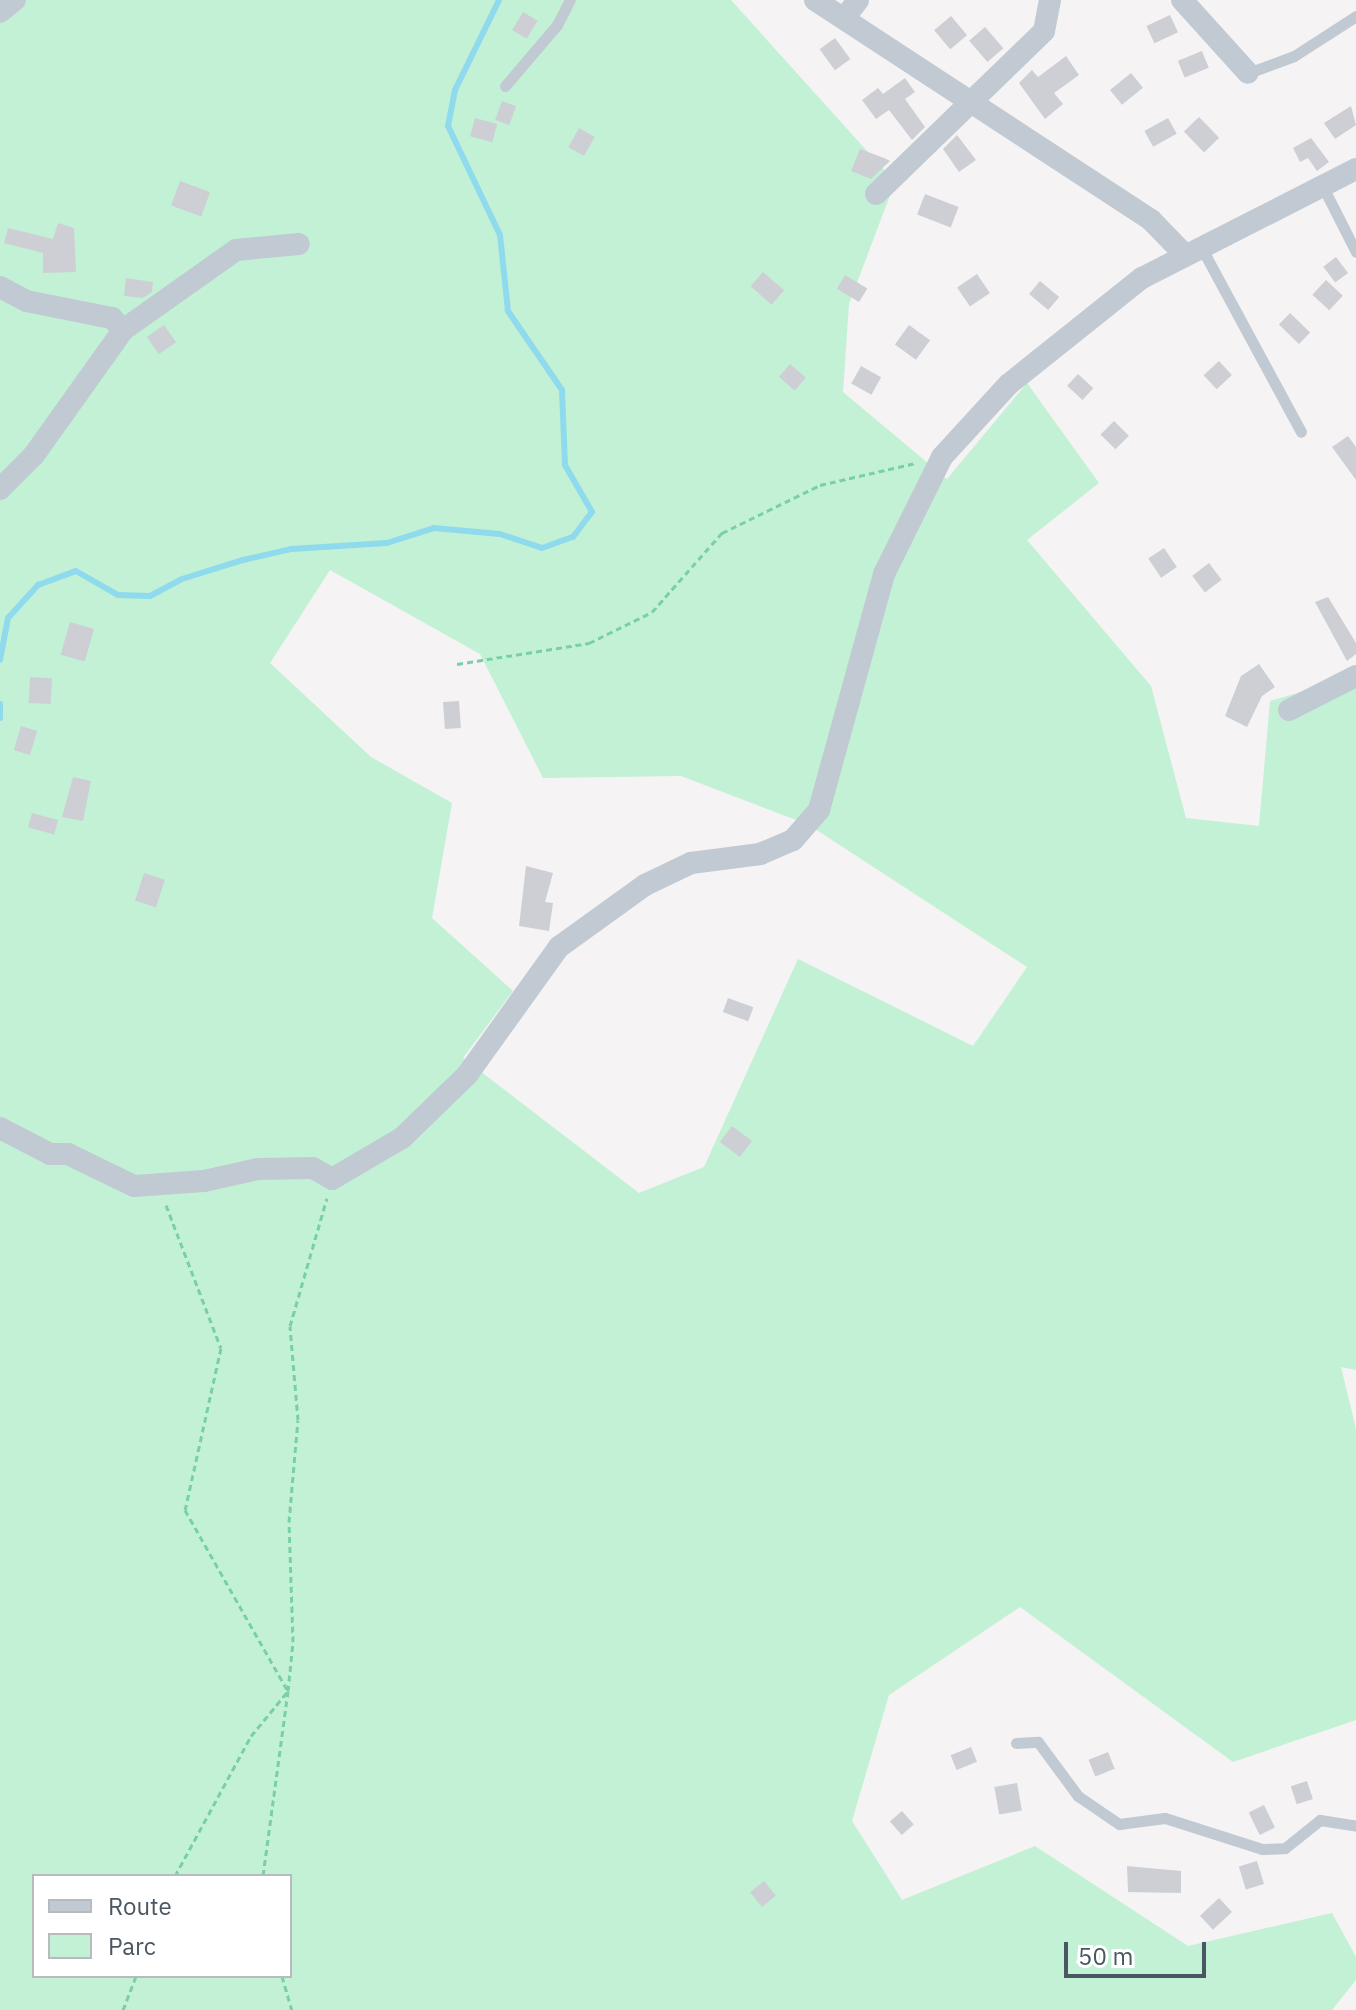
<!DOCTYPE html>
<style>
body{margin:0}
#map{position:relative;width:1356px;height:2010px;overflow:hidden;background:#f5f3f3;font-family:"IBM Plex Sans",sans-serif}
div>[style]{position:absolute}
.green>*{inset:0;background:#c3f1d5}
.stream>*{height:6px;margin:-3px;padding:0 3px;transform-origin:3px;border-radius:3px;background:#90daee}
.building>*{inset:0;background:#cdcfd5;transform-origin:0 0}
.path>*{height:3px;margin-top:-1.5px;transform-origin:0;background:repeating-linear-gradient(90deg,#7ad0a6 0 6px,transparent 0 10px)}
.service>*{height:11px;margin:-5.5px;padding:0 5.5px;transform-origin:5.5px;border-radius:5.5px;background:#c1cad2}
.minor>*{height:22px;margin:-11px;padding:0 11px;transform-origin:11px;border-radius:11px;background:#c1cad2}
span{translate:-50% -50%;white-space:nowrap;text-align:center;line-height:1.15;-webkit-text-stroke:8px #fff;paint-order:stroke}
.legend{position:absolute;left:32px;top:1874px;width:260px;height:104px;box-sizing:border-box;background:#fff;border:2px solid #b7bbc0;margin:0;padding:10px 14px;list-style:none;font-size:24px;color:#4a5661}
.legend li{display:flex;align-items:center;gap:16px;height:40px}
.legend b{width:40px;border:2px solid #b7bbc0}
.scale{position:absolute;left:1064px;top:1942px;width:142px;height:36px;box-sizing:border-box;border:4px solid #4a5661;border-top:0;padding-left:10px;font-size:24px;line-height:28px;white-space:nowrap;color:#4a5661;-webkit-text-stroke:6px #fff;paint-order:stroke}
</style>
<div id="map">
<div class="green">
<i style="clip-path:polygon(evenodd,0 0,731px 0,895px 182px,849px 304px,843px 392px,947px 479px,1027px 383px,1099px 483px,1027px 540px,1151px 686px,1186px 818px,1259px 826px,1270px 701px,1356px 676px,1356px 1370px,1341px 1367px,1356px 1429px,1356px 1720px,1233px 1762px,1020px 1607px,889px 1695px,852px 1821px,902px 1900px,1035px 1846px,1188px 1946px,1332px 1913px,1356px 1957px,1356px 1980px,1332px 2010px,0 2010px,0 0,330px 570px,480px 654px,543px 778px,681px 776px,809px 825px,1027px 967px,973px 1046px,798px 959px,704px 1167px,639px 1193px,463px 1058px,513px 991px,432px 918px,452px 803px,371px 757px,270px 663px,330px 570px,0 0,34px 1876px,290px 1876px,290px 1976px,34px 1976px,34px 1876px)"></i>
</div>
<div class="stream">
<i style="left:0;top:660px;width:43px;rotate:-79.2deg"></i>
<i style="left:8px;top:618px;width:45px;rotate:-47.7deg"></i>
<i style="left:38px;top:585px;width:40px;rotate:-20.2deg"></i>
<i style="left:76px;top:571px;width:48px;rotate:29.7deg"></i>
<i style="left:118px;top:595px;width:32px;rotate:2deg"></i>
<i style="left:150px;top:596px;width:36px;rotate:-28deg"></i>
<i style="left:182px;top:579px;width:64px;rotate:-17.3deg"></i>
<i style="left:243px;top:560px;width:49px;rotate:-12.9deg"></i>
<i style="left:291px;top:549px;width:96px;rotate:-3.6deg"></i>
<i style="left:387px;top:543px;width:49px;rotate:-17.7deg"></i>
<i style="left:434px;top:528px;width:66px;rotate:5.2deg"></i>
<i style="left:500px;top:534px;width:44px;rotate:18.4deg"></i>
<i style="left:542px;top:548px;width:33px;rotate:-20deg"></i>
<i style="left:573px;top:537px;width:31px;rotate:-53deg"></i>
<i style="left:592px;top:512px;width:54px;rotate:-119.9deg"></i>
<i style="left:565px;top:465px;width:75px;rotate:-92.3deg"></i>
<i style="left:562px;top:390px;width:96px;rotate:-124.4deg"></i>
<i style="left:508px;top:311px;width:76px;rotate:-96deg"></i>
<i style="left:500px;top:235px;width:121px;rotate:-115.5deg"></i>
<i style="left:448px;top:126px;width:37px;rotate:-79deg"></i>
<i style="left:455px;top:90px;width:100px;rotate:-63.9deg"></i>
<i style="left:0;top:704px;width:14px;rotate:90deg"></i>
</div>
<div class="building">
<i style="left:523px;top:12px;width:17px;height:21px;rotate:31deg"></i>
<i style="left:1170px;top:15px;width:19px;height:26px;rotate:65deg"></i>
<i style="left:951px;top:16px;width:25px;height:22px;rotate:50deg"></i>
<i style="left:985px;top:27px;width:28px;height:21px;rotate:49deg"></i>
<i style="left:835px;top:38px;width:26px;height:19px;rotate:54deg"></i>
<i style="left:1202px;top:51px;width:18px;height:26px;rotate:68deg"></i>
<i style="clip-path:polygon(1066px 56px,1079px 75px,1054px 93px,1063px 104px,1045px 119px,1019px 83px,1032px 70px,1038px 77px)"></i>
<i style="left:1131px;top:73px;width:19px;height:27px;rotate:51deg"></i>
<i style="clip-path:polygon(905px 78px,915px 92px,905px 99px,925px 127px,912px 140px,889px 110px,876px 119px,862px 100px,878px 88px,883px 94px)"></i>
<i style="left:502px;top:101px;width:15px;height:20px;rotate:20deg"></i>
<i style="clip-path:polygon(1351px 106px,1356px 125px,1335px 139px,1324px 123px)"></i>
<i style="left:1199px;top:117px;width:29px;height:21px;rotate:46deg"></i>
<i style="left:475px;top:118px;width:23px;height:19px;rotate:15deg"></i>
<i style="left:1168px;top:118px;width:18px;height:27px;rotate:61deg"></i>
<i style="left:579px;top:128px;width:18px;height:22px;rotate:29deg"></i>
<i style="clip-path:polygon(957px 135px,976px 160px,959px 172px,943px 149px)"></i>
<i style="clip-path:polygon(1311px 138px,1329px 162px,1317px 171px,1308px 158px,1300px 162px,1293px 148px)"></i>
<i style="clip-path:polygon(860px 149px,884px 158px,890px 161px,871px 179px,851px 171px)"></i>
<i style="left:180px;top:181px;width:32px;height:26px;rotate:20deg"></i>
<i style="left:925px;top:194px;width:36px;height:22px;rotate:21deg"></i>
<i style="clip-path:polygon(58px 223px,74px 228px,76px 272px,43px 273px,43px 253px,4px 243px,8px 228px,53px 239px)"></i>
<i style="left:1336px;top:257px;width:20px;height:16px;rotate:53deg"></i>
<i style="left:763px;top:272px;width:28px;height:19px;rotate:41deg"></i>
<i style="left:977px;top:274px;width:23px;height:24px;rotate:56deg"></i>
<i style="left:845px;top:275px;width:26px;height:16px;rotate:31deg"></i>
<i style="clip-path:polygon(126px 278px,153px 282px,152px 292px,143px 298px,124px 296px)"></i>
<i style="left:1326px;top:280px;width:23px;height:20px;rotate:43deg"></i>
<i style="left:1040px;top:281px;width:25px;height:17px;rotate:40deg"></i>
<i style="left:1290px;top:313px;width:28px;height:16px;rotate:44deg"></i>
<i style="left:164px;top:325px;width:21px;height:21px;rotate:55deg"></i>
<i style="left:909px;top:325px;width:26px;height:24px;rotate:36deg"></i>
<i style="left:1219px;top:361px;width:19px;height:21px;rotate:47deg"></i>
<i style="left:790px;top:364px;width:21px;height:17px;rotate:41deg"></i>
<i style="left:861px;top:366px;width:23px;height:20px;rotate:29deg"></i>
<i style="left:1078px;top:374px;width:21px;height:16px;rotate:43deg"></i>
<i style="left:1114px;top:421px;width:21px;height:19px;rotate:45deg"></i>
<i style="clip-path:polygon(1348px 436px,1356px 447px,1356px 480px,1332px 447px)"></i>
<i style="left:1164px;top:548px;width:23px;height:19px;rotate:56deg"></i>
<i style="left:1209px;top:563px;width:21px;height:21px;rotate:53deg"></i>
<i style="clip-path:polygon(1328px 597px,1356px 643px,1356px 654px,1347px 661px,1315px 602px)"></i>
<i style="left:70px;top:622px;width:25px;height:34px;rotate:16deg"></i>
<i style="clip-path:polygon(1259px 664px,1275px 687px,1262px 696px,1247px 727px,1225px 716px,1241px 676px)"></i>
<i style="left:30px;top:677px;width:22px;height:26px;rotate:3deg"></i>
<i style="left:459px;top:701px;width:27px;height:16px;rotate:86deg"></i>
<i style="left:21px;top:726px;width:17px;height:25px;rotate:17deg"></i>
<i style="clip-path:polygon(73px 777px,91px 781px,83px 821px,62px 817px)"></i>
<i style="left:32px;top:813px;width:27px;height:15px;rotate:15deg"></i>
<i style="clip-path:polygon(526px 866px,553px 873px,545px 902px,553px 903px,549px 931px,519px 926px)"></i>
<i style="left:144px;top:873px;width:22px;height:29px;rotate:18deg"></i>
<i style="left:728px;top:998px;width:27px;height:15px;rotate:20deg"></i>
<i style="left:732px;top:1126px;width:25px;height:20px;rotate:37deg"></i>
<i style="left:971px;top:1747px;width:16px;height:22px;rotate:68deg"></i>
<i style="left:1108px;top:1752px;width:18px;height:21px;rotate:68deg"></i>
<i style="left:1307px;top:1781px;width:19px;height:17px;rotate:72deg"></i>
<i style="left:1017px;top:1783px;width:28px;height:23px;rotate:80deg"></i>
<i style="left:1264px;top:1805px;width:25px;height:17px;rotate:64deg"></i>
<i style="left:902px;top:1811px;width:18px;height:16px;rotate:49deg"></i>
<i style="left:1257px;top:1861px;width:24px;height:19px;rotate:73deg"></i>
<i style="clip-path:polygon(1127px 1866px,1181px 1871px,1181px 1893px,1128px 1892px)"></i>
<i style="left:764px;top:1881px;width:19px;height:18px;rotate:51deg"></i>
<i style="left:1219px;top:1898px;width:19px;height:26px;rotate:47deg"></i>
</div>
<div class="path">
<i style="left:457px;top:664px;width:134px;rotate:-9deg"></i>
<i style="left:589px;top:643px;width:70px;rotate:-26.2deg"></i>
<i style="left:652px;top:612px;width:106px;rotate:-48.5deg"></i>
<i style="left:722px;top:533px;width:109px;rotate:-26.1deg"></i>
<i style="left:820px;top:485px;width:98px;rotate:-13deg"></i>
<i style="left:166px;top:1205px;width:153px;rotate:69deg"></i>
<i style="left:221px;top:1348px;width:166px;rotate:102.5deg"></i>
<i style="left:185px;top:1510px;width:208px;rotate:60.4deg"></i>
<i style="left:288px;top:1691px;width:187px;rotate:97.7deg"></i>
<i style="left:175px;top:1876px;width:159px;rotate:-61.5deg"></i>
<i style="left:251px;top:1736px;width:58px;rotate:-50.6deg"></i>
<i style="left:288px;top:1691px;width:49px;rotate:-84.2deg"></i>
<i style="left:293px;top:1642px;width:120px;rotate:-91.9deg"></i>
<i style="left:289px;top:1522px;width:102px;rotate:-85deg"></i>
<i style="left:298px;top:1420px;width:94px;rotate:-94.9deg"></i>
<i style="left:290px;top:1326px;width:133px;rotate:-73.9deg"></i>
<i style="left:282px;top:1976px;width:35px;rotate:74deg"></i>
<i style="left:123px;top:2010px;width:36px;rotate:-69deg"></i>
</div>
<div class="service">
<i style="left:1248px;top:73px;width:49px;rotate:-20.3deg"></i>
<i style="left:1294px;top:56px;width:74px;rotate:-32.8deg"></i>
<i style="left:505px;top:86px;width:80px;rotate:-49.6deg"></i>
<i style="left:557px;top:25px;width:28px;rotate:-63deg"></i>
<i style="left:1322px;top:185px;width:75px;rotate:63.1deg"></i>
<i style="left:1201px;top:247px;width:210px;rotate:61.6deg"></i>
<i style="left:1016px;top:1743px;width:22px;rotate:-3deg"></i>
<i style="left:1038px;top:1742px;width:67px;rotate:53.5deg"></i>
<i style="left:1078px;top:1796px;width:50px;rotate:34.3deg"></i>
<i style="left:1119px;top:1824px;width:46px;rotate:-7.4deg"></i>
<i style="left:1165px;top:1818px;width:102px;rotate:17.7deg"></i>
<i style="left:1262px;top:1849px;width:23px;rotate:-2deg"></i>
<i style="left:1285px;top:1848px;width:45px;rotate:-38.7deg"></i>
<i style="left:1320px;top:1820px;width:36px;rotate:9deg"></i>
</div>
<div class="minor">
<i style="left:815px;top:0;width:402px;rotate:33.2deg"></i>
<i style="left:1151px;top:220px;width:49px;rotate:45.8deg"></i>
<i style="left:1182px;top:0;width:98px;rotate:47.9deg"></i>
<i style="left:0;top:12px;width:19px;rotate:-39deg"></i>
<i style="left:846px;top:16px;width:20px;rotate:-53deg"></i>
<i style="left:876px;top:194px;width:234px;rotate:-44.1deg"></i>
<i style="left:1044px;top:31px;width:32px;rotate:-79deg"></i>
<i style="left:0;top:287px;width:30px;rotate:28deg"></i>
<i style="left:26px;top:301px;width:88px;rotate:11.2deg"></i>
<i style="left:112px;top:318px;width:16px;rotate:47deg"></i>
<i style="left:0;top:489px;width:48px;rotate:-45deg"></i>
<i style="left:34px;top:455px;width:153px;rotate:-54.5deg"></i>
<i style="left:123px;top:330px;width:138px;rotate:-35.3deg"></i>
<i style="left:236px;top:250px;width:63px;rotate:-5.4deg"></i>
<i style="left:1289px;top:710px;width:75px;rotate:-26.9deg"></i>
<i style="left:0;top:1128px;width:56px;rotate:27.5deg"></i>
<i style="left:50px;top:1154px;width:18px"></i>
<i style="left:68px;top:1154px;width:73px;rotate:25.9deg"></i>
<i style="left:134px;top:1186px;width:70px;rotate:-4.1deg"></i>
<i style="left:204px;top:1181px;width:55px;rotate:-12.5deg"></i>
<i style="left:258px;top:1169px;width:55px;rotate:-1deg"></i>
<i style="left:313px;top:1168px;width:22px;rotate:30deg"></i>
<i style="left:332px;top:1179px;width:81px;rotate:-30.4deg"></i>
<i style="left:402px;top:1138px;width:91px;rotate:-44.1deg"></i>
<i style="left:467px;top:1075px;width:158px;rotate:-54.3deg"></i>
<i style="left:559px;top:947px;width:106px;rotate:-35.8deg"></i>
<i style="left:645px;top:885px;width:51px;rotate:-25.6deg"></i>
<i style="left:691px;top:863px;width:70px;rotate:-7.4deg"></i>
<i style="left:760px;top:854px;width:36px;rotate:-23deg"></i>
<i style="left:793px;top:840px;width:40px;rotate:-49deg"></i>
<i style="left:819px;top:810px;width:245px;rotate:-74.6deg"></i>
<i style="left:884px;top:574px;width:131px;rotate:-63.6deg"></i>
<i style="left:942px;top:457px;width:99px;rotate:-47.5deg"></i>
<i style="left:1009px;top:384px;width:170px;rotate:-38.6deg"></i>
<i style="left:1142px;top:278px;width:240px;rotate:-27deg"></i>
</div>
<ul class="legend">
<li><b style="height:10px;background:#c1cad2"></b>Route</li>
<li><b style="height:22px;background:#c3f1d5"></b>Parc</li>
</ul>
<div class="scale">50 m</div>
</div>
